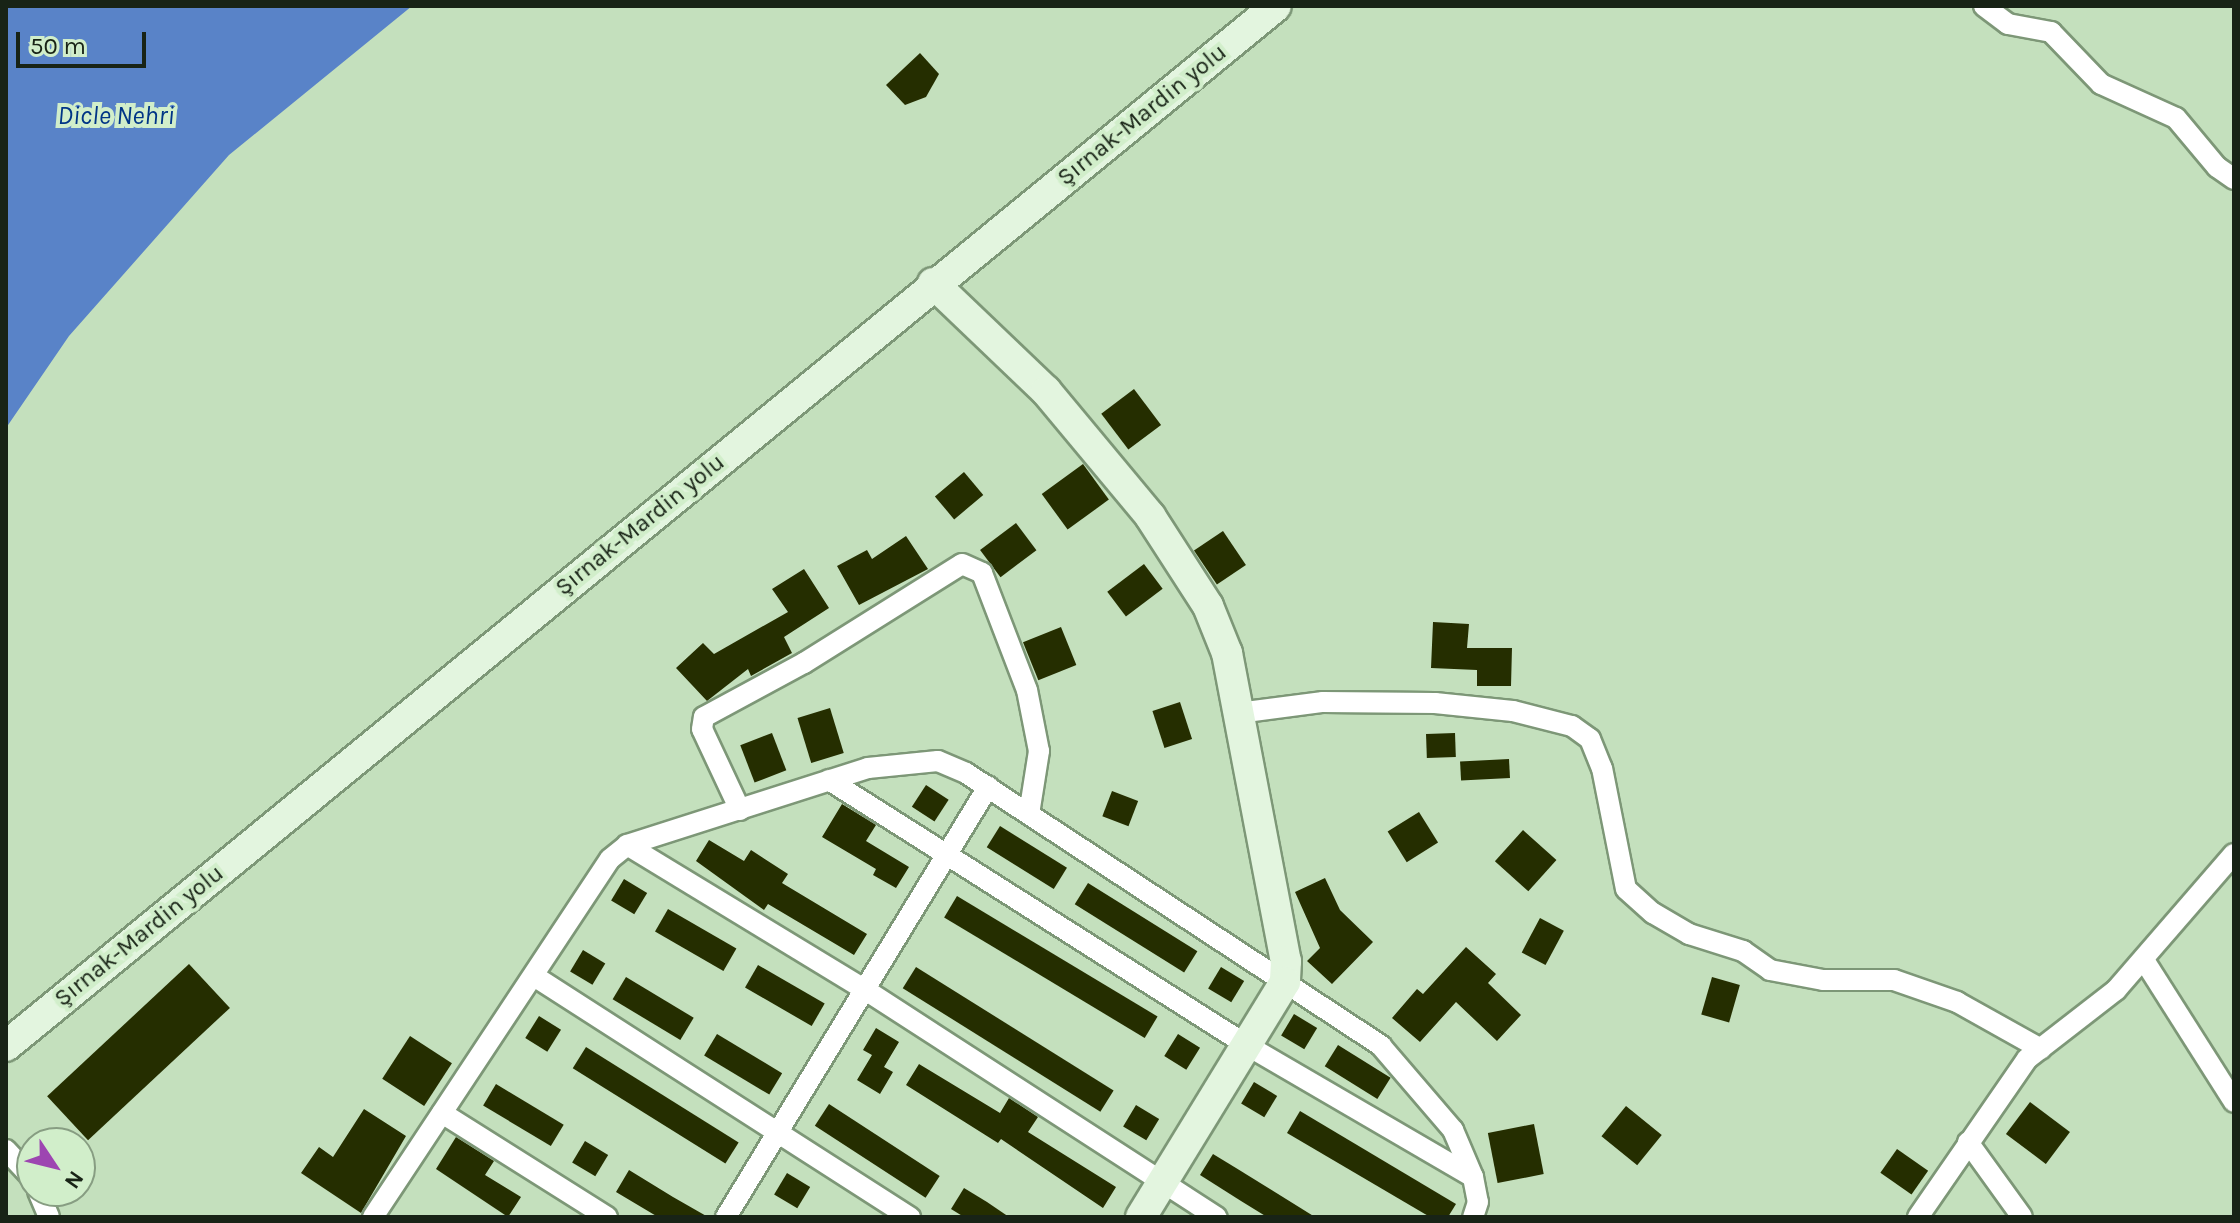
<!DOCTYPE html>
<meta charset="utf-8">
<style>
body{margin:0}
#map{position:relative;width:2240px;height:1223px;overflow:hidden;background:#c4e0bd;font-family:Karla,sans-serif}
div>[style]{position:absolute}
.water>*{inset:0;background:#5983c8}
.building>*{inset:0;background:#252e00;transform-origin:0 0}
.roads{filter:drop-shadow(2px 0 #7d9777) drop-shadow(-2px 0 #7d9777) drop-shadow(0 2px #7d9777) drop-shadow(0 -2px #7d9777)}
.street>*{height:20px;margin:-10px;padding:0 10px;transform-origin:10px;border-radius:10px;background:#fff}
.secondary>*{height:30px;margin:-15px;padding:0 15px;transform-origin:15px;border-radius:15px;background:#e3f5df}
span{translate:-50% -50%;white-space:nowrap;text-align:center;line-height:1.15;-webkit-text-stroke:8px #d1eeca;paint-order:stroke}
.street-label{font-size:24px;color:#182316}
.water-label{font-size:26px;color:#003586;font-style:italic}
.frame{position:absolute;inset:0;border:8px solid #182316;pointer-events:none}
.north{position:absolute;left:16px;top:1127px;width:80px;height:80px;box-sizing:border-box;background:#d1eeca;border:2px solid #879d82;border-radius:50%;rotate:125deg;font-size:22px;font-weight:700;line-height:32px;text-align:center;color:#182316}
.north::after{content:'';display:block;margin:auto;width:28px;height:36px;background:#9d45b1;clip-path:polygon(50% 0,100% 100%,50% 72%,0 100%)}
.scale{position:absolute;left:16px;top:32px;width:130px;height:36px;box-sizing:border-box;border:4px solid #182316;border-top:0;padding-left:10px;font-size:24px;line-height:28px;white-space:nowrap;color:#182316;-webkit-text-stroke:6px #d1eeca;paint-order:stroke}
</style>
<div id="map">
<div class="water">
<i style="clip-path:polygon(6px 6px,412px 6px,229px 155px,69px 336px,6px 428px)"></i>
</div>
<div class="building">
<i style="clip-path:polygon(920px 53px,939px 74px,926px 97px,905px 105px,886px 85px)"></i>
<i style="left:1134px;top:389px;width:45px;height:41px;rotate:53deg"></i>
<i style="left:1083px;top:464px;width:44px;height:51px;rotate:54deg"></i>
<i style="left:964px;top:472px;width:30px;height:38px;rotate:50deg"></i>
<i style="left:1016px;top:523px;width:34px;height:45px;rotate:53deg"></i>
<i style="left:1223px;top:531px;width:41px;height:35px;rotate:56deg"></i>
<i style="clip-path:polygon(906px 536px,928px 569px,859px 605px,837px 566px,867px 550px,872px 559px)"></i>
<i style="left:1144px;top:564px;width:31px;height:46px;rotate:53deg"></i>
<i style="clip-path:polygon(804px 569px,829px 608px,784px 637px,792px 653px,751px 676px,748px 669px,707px 701px,676px 668px,703px 643px,714px 654px,788px 612px,772px 589px)"></i>
<i style="clip-path:polygon(1433px 622px,1469px 624px,1467px 648px,1512px 648px,1511px 686px,1477px 686px,1477px 670px,1431px 668px)"></i>
<i style="left:1061px;top:627px;width:41px;height:41px;rotate:68deg"></i>
<i style="left:1180px;top:702px;width:39px;height:29px;rotate:72deg"></i>
<i style="left:830px;top:708px;width:47px;height:34px;rotate:73deg"></i>
<i style="left:772px;top:733px;width:40px;height:34px;rotate:69deg"></i>
<i style="left:1455px;top:733px;width:24px;height:29px;rotate:88deg"></i>
<i style="left:1509px;top:759px;width:19px;height:49px;rotate:87deg"></i>
<i style="left:926px;top:785px;width:27px;height:26px;rotate:33deg"></i>
<i style="left:1112px;top:791px;width:28px;height:27px;rotate:21deg"></i>
<i style="clip-path:polygon(842px 804px,876px 825px,866px 841px,909px 867px,896px 888px,873px 875px,876px 869px,822px 837px)"></i>
<i style="left:1419px;top:812px;width:36px;height:37px;rotate:58deg"></i>
<i style="left:1000px;top:826px;width:79px;height:25px;rotate:32deg"></i>
<i style="left:1523px;top:830px;width:45px;height:42px;rotate:42deg"></i>
<i style="clip-path:polygon(709px 840px,744px 861px,751px 850px,788px 874px,782px 883px,867px 934px,854px 955px,768px 904px,764px 910px,696px 861px)"></i>
<i style="clip-path:polygon(1325px 878px,1340px 910px,1373px 942px,1332px 984px,1307px 961px,1320px 948px,1295px 892px)"></i>
<i style="left:624px;top:879px;width:27px;height:25px;rotate:31deg"></i>
<i style="left:1088px;top:883px;width:129px;height:25px;rotate:32deg"></i>
<i style="left:957px;top:896px;width:234px;height:25px;rotate:31deg"></i>
<i style="left:668px;top:909px;width:79px;height:26px;rotate:30deg"></i>
<i style="left:1540px;top:918px;width:27px;height:39px;rotate:28deg"></i>
<i style="clip-path:polygon(1466px 947px,1496px 974px,1488px 983px,1521px 1015px,1497px 1041px,1456px 1002px,1420px 1042px,1392px 1018px,1417px 989px,1423px 994px)"></i>
<i style="left:583px;top:950px;width:26px;height:25px;rotate:31deg"></i>
<i style="left:189px;top:964px;width:60px;height:194px;rotate:47deg"></i>
<i style="left:758px;top:965px;width:77px;height:26px;rotate:30deg"></i>
<i style="left:916px;top:967px;width:233px;height:25px;rotate:32deg"></i>
<i style="left:1221px;top:967px;width:27px;height:25px;rotate:31deg"></i>
<i style="left:626px;top:977px;width:79px;height:26px;rotate:31deg"></i>
<i style="left:1712px;top:977px;width:29px;height:39px;rotate:16deg"></i>
<i style="left:1294px;top:1014px;width:27px;height:25px;rotate:31deg"></i>
<i style="left:539px;top:1016px;width:26px;height:26px;rotate:32deg"></i>
<i style="clip-path:polygon(876px 1028px,899px 1042px,884px 1067px,893px 1072px,880px 1094px,857px 1080px,872px 1055px,863px 1050px)"></i>
<i style="left:717px;top:1034px;width:76px;height:25px;rotate:31deg"></i>
<i style="left:1178px;top:1034px;width:26px;height:26px;rotate:32deg"></i>
<i style="left:410px;top:1036px;width:50px;height:51px;rotate:33deg"></i>
<i style="left:1338px;top:1045px;width:62px;height:25px;rotate:32deg"></i>
<i style="left:586px;top:1047px;width:180px;height:25px;rotate:32deg"></i>
<i style="clip-path:polygon(919px 1064px,1000px 1113px,1009px 1098px,1038px 1117px,1028px 1132px,1116px 1187px,1103px 1208px,1001px 1139px,998px 1143px,906px 1085px)"></i>
<i style="left:1254px;top:1082px;width:27px;height:25px;rotate:31deg"></i>
<i style="left:496px;top:1084px;width:79px;height:25px;rotate:31deg"></i>
<i style="left:2030px;top:1102px;width:50px;height:40px;rotate:37deg"></i>
<i style="left:829px;top:1104px;width:132px;height:26px;rotate:33deg"></i>
<i style="left:1136px;top:1105px;width:27px;height:25px;rotate:31deg"></i>
<i style="left:1626px;top:1106px;width:46px;height:39px;rotate:39deg"></i>
<i style="clip-path:polygon(364px 1109px,406px 1136px,361px 1213px,301px 1173px,319px 1147px,333px 1157px)"></i>
<i style="clip-path:polygon(1300px 1111px,1456px 1204px,1448px 1217px,1430px 1217px,1287px 1133px)"></i>
<i style="left:1534px;top:1124px;width:51px;height:47px;rotate:79deg"></i>
<i style="clip-path:polygon(456px 1137px,494px 1161px,485px 1175px,521px 1197px,508px 1217px,436px 1169px)"></i>
<i style="left:585px;top:1141px;width:27px;height:25px;rotate:31deg"></i>
<i style="left:1897px;top:1149px;width:38px;height:29px;rotate:35deg"></i>
<i style="clip-path:polygon(1213px 1154px,1236px 1168px,1315px 1217px,1267px 1217px,1241px 1201px,1200px 1175px)"></i>
<i style="clip-path:polygon(629px 1170px,673px 1197px,708px 1217px,658px 1217px,616px 1192px)"></i>
<i style="left:787px;top:1173px;width:27px;height:25px;rotate:31deg"></i>
<i style="clip-path:polygon(964px 1188px,987px 1202px,1009px 1217px,964px 1217px,951px 1209px)"></i>
</div>
<div class="roads">
<div class="street">
<i style="left:1984px;top:6px;width:30px;rotate:37deg"></i>
<i style="left:2008px;top:24px;width:44px;rotate:10.5deg"></i>
<i style="left:2051px;top:32px;width:72px;rotate:46.1deg"></i>
<i style="left:2101px;top:84px;width:82px;rotate:24.4deg"></i>
<i style="left:2176px;top:118px;width:64px;rotate:50.1deg"></i>
<i style="left:2217px;top:167px;width:21px;rotate:35deg"></i>
<i style="left:1238px;top:713px;width:86px;rotate:-7.4deg"></i>
<i style="left:1323px;top:702px;width:112px;rotate:0.5deg"></i>
<i style="left:1435px;top:703px;width:78px;rotate:5.9deg"></i>
<i style="left:1513px;top:711px;width:61px;rotate:14.3deg"></i>
<i style="left:1572px;top:726px;width:22px;rotate:36deg"></i>
<i style="left:1590px;top:739px;width:31px;rotate:68deg"></i>
<i style="left:1602px;top:768px;width:123px;rotate:78.8deg"></i>
<i style="left:1626px;top:889px;width:36px;rotate:42deg"></i>
<i style="left:1653px;top:913px;width:42px;rotate:30.3deg"></i>
<i style="left:1689px;top:934px;width:57px;rotate:17.5deg"></i>
<i style="left:1743px;top:951px;width:33px;rotate:35deg"></i>
<i style="left:1770px;top:970px;width:54px;rotate:10.7deg"></i>
<i style="left:1823px;top:980px;width:71px"></i>
<i style="left:1894px;top:980px;width:67px;rotate:19.2deg"></i>
<i style="left:1957px;top:1002px;width:96px;rotate:29.2deg"></i>
<i style="left:829px;top:780px;width:496px;rotate:32.4deg"></i>
<i style="left:1248px;top:1046px;width:260px;rotate:30.2deg"></i>
<i style="left:740px;top:810px;width:89px;rotate:-115.1deg"></i>
<i style="left:702px;top:729px;width:12px;rotate:-81deg"></i>
<i style="left:704px;top:717px;width:114px;rotate:-28.4deg"></i>
<i style="left:804px;top:663px;width:186px;rotate:-32.1deg"></i>
<i style="left:962px;top:564px;width:22px;rotate:24deg"></i>
<i style="left:982px;top:573px;width:125px;rotate:69deg"></i>
<i style="left:1027px;top:690px;width:62px;rotate:78.9deg"></i>
<i style="left:1039px;top:751px;width:64px;rotate:99deg"></i>
<i style="left:627px;top:845px;width:277px;rotate:31.3deg"></i>
<i style="left:864px;top:989px;width:420px;rotate:32.9deg"></i>
<i style="left:2144px;top:960px;width:168px;rotate:57.6deg"></i>
<i style="left:534px;top:976px;width:447px;rotate:32.7deg"></i>
<i style="left:442px;top:1113px;width:195px;rotate:32.2deg"></i>
<i style="left:1968px;top:1142px;width:92px;rotate:54.2deg"></i>
<i style="left:6px;top:1150px;width:38px;rotate:47deg"></i>
<i style="left:38px;top:1191px;width:28px;rotate:67deg"></i>
<i style="left:373px;top:1217px;width:429px;rotate:-56.5deg"></i>
<i style="left:610px;top:859px;width:22px;rotate:-39deg"></i>
<i style="left:627px;top:845px;width:253px;rotate:-17.7deg"></i>
<i style="left:868px;top:768px;width:70px;rotate:-5.7deg"></i>
<i style="left:938px;top:761px;width:30px;rotate:23deg"></i>
<i style="left:966px;top:773px;width:497px;rotate:33.3deg"></i>
<i style="left:1381px;top:1046px;width:111px;rotate:49.4deg"></i>
<i style="left:1453px;top:1130px;width:51px;rotate:66.9deg"></i>
<i style="left:1473px;top:1177px;width:25px;rotate:79deg"></i>
<i style="left:1478px;top:1202px;width:16px;rotate:108deg"></i>
<i style="left:726px;top:1217px;width:504px;rotate:-58.65deg"></i>
<i style="left:1918px;top:1217px;width:192px;rotate:-55.4deg"></i>
<i style="left:2027px;top:1059px;width:113px;rotate:-37.8deg"></i>
<i style="left:2116px;top:990px;width:180px;rotate:-49.1deg"></i>
</div>
<div class="secondary">
<i style="left:933px;top:283px;width:156px;rotate:43.7deg"></i>
<i style="left:1046px;top:391px;width:163px;rotate:50.2deg"></i>
<i style="left:1150px;top:516px;width:107px;rotate:57.2deg"></i>
<i style="left:1208px;top:606px;width:51px;rotate:68deg"></i>
<i style="left:1227px;top:653px;width:314px;rotate:79.2deg"></i>
<i style="left:1286px;top:961px;width:21px;rotate:93deg"></i>
<i style="left:1285px;top:982px;width:276px;rotate:121.5deg"></i>
<i style="left:6px;top:1046px;width:1641px;rotate:-39.31deg"></i>
</div>
</div>
<div class="street-label">
<span style="left:1142px;top:115px;rotate:-39deg">Şırnak-Mardin yolu</span>
<span style="left:640px;top:525px;rotate:-39deg">Şırnak-Mardin yolu</span>
<span style="left:139px;top:936px;rotate:-39deg">Şırnak-Mardin yolu</span>
</div>
<div class="water-label">
<span style="left:116px;top:116px">Dicle Nehri</span>
</div>
<div class="frame"></div>
<div class="north">N</div>
<div class="scale">50 m</div>
</div>
